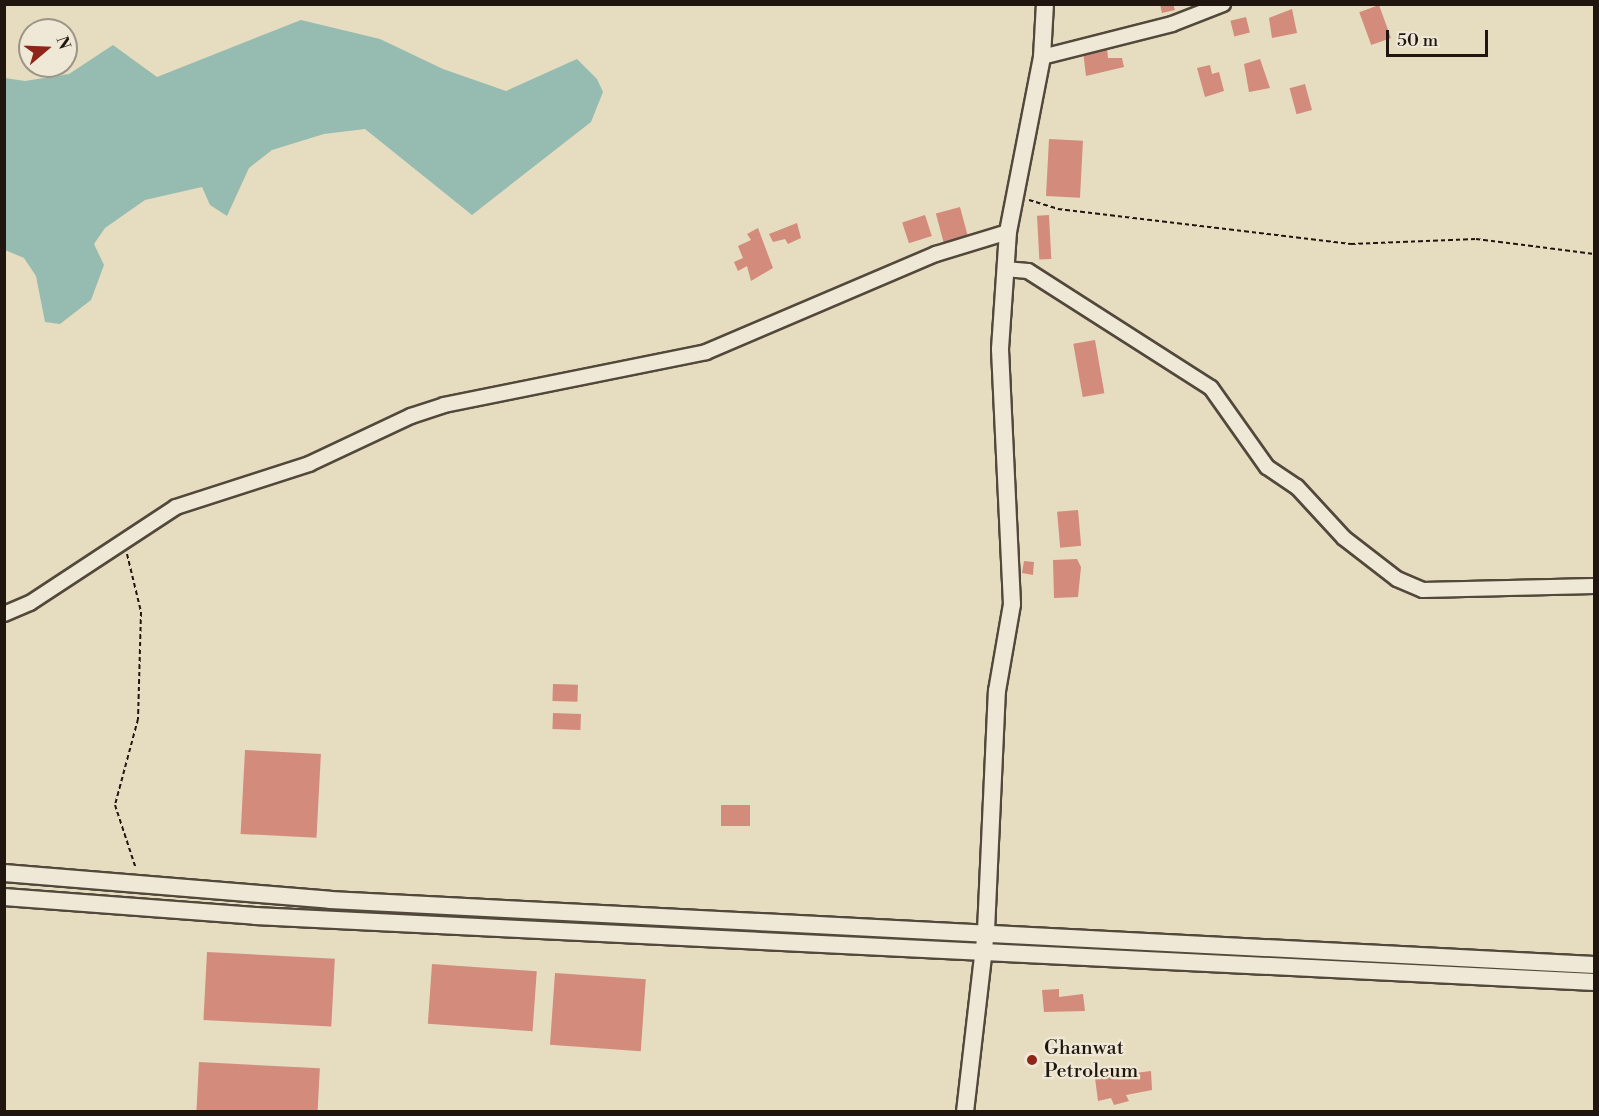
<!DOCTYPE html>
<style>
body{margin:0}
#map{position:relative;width:1599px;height:1116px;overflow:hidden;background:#e6dcc0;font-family:"Libre Bodoni",serif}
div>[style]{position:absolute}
.water>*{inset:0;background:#96bcb1}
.building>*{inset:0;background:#d38b7c;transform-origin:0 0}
.path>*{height:2px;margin-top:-1px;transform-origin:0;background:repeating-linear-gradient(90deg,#20160f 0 4.5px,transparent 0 7.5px)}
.roads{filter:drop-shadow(2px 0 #52483b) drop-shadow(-2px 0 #52483b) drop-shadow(0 2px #52483b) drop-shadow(0 -2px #52483b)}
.minor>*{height:14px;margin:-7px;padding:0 7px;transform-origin:7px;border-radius:7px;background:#efe8d6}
.tertiary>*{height:16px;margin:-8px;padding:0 8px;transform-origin:8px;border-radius:8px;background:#efe8d6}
.dots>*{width:16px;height:16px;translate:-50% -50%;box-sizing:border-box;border:3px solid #efe8d6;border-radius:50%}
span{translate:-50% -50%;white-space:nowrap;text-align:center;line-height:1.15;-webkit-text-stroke:4.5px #efe8d6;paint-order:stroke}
.poi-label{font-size:20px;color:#20160f}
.left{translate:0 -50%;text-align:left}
.frame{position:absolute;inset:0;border:6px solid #20160f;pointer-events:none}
.north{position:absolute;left:18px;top:18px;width:60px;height:60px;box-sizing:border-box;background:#efe8d6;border:2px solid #9c9486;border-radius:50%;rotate:71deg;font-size:16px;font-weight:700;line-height:24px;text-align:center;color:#20160f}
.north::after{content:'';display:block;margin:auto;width:21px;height:27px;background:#8f2418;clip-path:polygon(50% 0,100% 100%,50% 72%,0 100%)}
.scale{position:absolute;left:1386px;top:30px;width:102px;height:27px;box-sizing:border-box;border:3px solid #20160f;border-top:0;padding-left:8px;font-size:18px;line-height:21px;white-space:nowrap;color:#20160f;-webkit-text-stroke:4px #efe8d6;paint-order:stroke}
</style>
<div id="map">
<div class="water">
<i style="clip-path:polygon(301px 20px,380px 39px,443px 69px,506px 91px,577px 59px,597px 79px,603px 92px,591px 122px,472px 215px,365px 129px,324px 134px,272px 150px,249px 168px,227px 216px,210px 205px,202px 187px,145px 200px,105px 228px,94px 244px,104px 265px,91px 300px,60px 324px,45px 322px,36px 276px,24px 258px,5px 250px,5px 78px,25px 81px,69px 74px,113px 45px,157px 77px)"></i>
</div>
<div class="building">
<i style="clip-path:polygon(1160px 4px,1173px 4px,1175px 10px,1162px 13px)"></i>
<i style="left:1379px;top:5px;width:35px;height:21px;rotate:70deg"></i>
<i style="clip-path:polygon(1292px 9px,1297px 33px,1272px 38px,1269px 18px)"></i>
<i style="left:1246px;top:17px;width:16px;height:16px;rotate:76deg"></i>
<i style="clip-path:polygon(1107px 48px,1108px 58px,1122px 58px,1124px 67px,1086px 76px,1083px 51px)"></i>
<i style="clip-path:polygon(1260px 59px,1270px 88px,1249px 92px,1244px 64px)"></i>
<i style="clip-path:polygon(1210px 65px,1212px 74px,1219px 72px,1224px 91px,1205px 97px,1197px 68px)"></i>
<i style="left:1305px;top:84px;width:27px;height:16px;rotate:75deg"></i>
<i style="left:1049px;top:139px;width:34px;height:57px;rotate:3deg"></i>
<i style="left:960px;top:207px;width:35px;height:25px;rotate:75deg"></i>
<i style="left:925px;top:215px;width:22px;height:24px;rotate:72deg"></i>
<i style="left:1049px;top:215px;width:44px;height:12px;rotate:87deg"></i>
<i style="clip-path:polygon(797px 223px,801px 238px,788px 244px,785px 239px,773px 242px,769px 234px)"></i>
<i style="clip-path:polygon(758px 228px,773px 268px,751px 281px,747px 266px,738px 271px,734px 262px,743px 258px,738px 246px,751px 240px,747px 234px)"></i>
<i style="left:1095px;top:340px;width:54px;height:22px;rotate:80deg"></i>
<i style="left:1078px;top:510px;width:36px;height:21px;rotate:85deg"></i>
<i style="clip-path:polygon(1077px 559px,1081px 567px,1078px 597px,1054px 598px,1053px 560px)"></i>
<i style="clip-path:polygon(1024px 561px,1034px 562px,1033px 575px,1022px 573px)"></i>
<i style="left:553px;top:684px;width:25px;height:17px;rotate:2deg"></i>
<i style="left:553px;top:713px;width:28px;height:16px;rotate:2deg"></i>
<i style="left:245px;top:750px;width:76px;height:84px;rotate:3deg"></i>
<i style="left:721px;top:805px;width:29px;height:21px"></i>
<i style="left:207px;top:952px;width:128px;height:68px;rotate:3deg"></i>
<i style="left:432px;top:964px;width:105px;height:60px;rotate:4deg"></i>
<i style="left:555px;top:973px;width:91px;height:72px;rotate:4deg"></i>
<i style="clip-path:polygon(1059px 989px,1059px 997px,1083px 994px,1085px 1011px,1044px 1012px,1042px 990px)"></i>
<i style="left:199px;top:1062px;width:121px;height:50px;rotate:3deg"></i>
<i style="clip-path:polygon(1151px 1071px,1152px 1090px,1126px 1095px,1129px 1101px,1114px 1105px,1111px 1098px,1098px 1101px,1095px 1078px)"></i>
</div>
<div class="path">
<i style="left:1029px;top:200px;width:30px;rotate:17deg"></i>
<i style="left:1058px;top:209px;width:295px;rotate:6.8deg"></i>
<i style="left:1351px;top:244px;width:125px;rotate:-2.3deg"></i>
<i style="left:1476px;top:239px;width:119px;rotate:7.2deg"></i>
<i style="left:127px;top:554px;width:60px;rotate:76.4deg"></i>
<i style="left:141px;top:612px;width:107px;rotate:91.6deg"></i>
<i style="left:138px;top:719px;width:89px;rotate:105deg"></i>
<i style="left:115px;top:805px;width:67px;rotate:71.8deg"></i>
</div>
<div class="roads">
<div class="minor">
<i style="left:1042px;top:57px;width:134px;rotate:-14.2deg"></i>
<i style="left:1172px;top:24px;width:55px;rotate:-21.4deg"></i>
<i style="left:1005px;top:269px;width:23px;rotate:5deg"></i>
<i style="left:1028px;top:271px;width:217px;rotate:32.6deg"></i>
<i style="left:1211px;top:388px;width:97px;rotate:54.7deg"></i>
<i style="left:1267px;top:467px;width:36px;rotate:34deg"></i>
<i style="left:1297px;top:487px;width:69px;rotate:47.3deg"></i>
<i style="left:1344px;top:538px;width:67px;rotate:37.7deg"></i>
<i style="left:1397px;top:579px;width:28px;rotate:23deg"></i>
<i style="left:1423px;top:590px;width:171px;rotate:-1.3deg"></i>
<i style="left:4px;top:614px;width:28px;rotate:-23deg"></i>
<i style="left:30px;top:603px;width:175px;rotate:-33.3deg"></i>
<i style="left:176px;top:507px;width:140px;rotate:-17.9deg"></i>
<i style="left:309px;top:464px;width:113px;rotate:-25.2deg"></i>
<i style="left:411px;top:416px;width:35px;rotate:-18deg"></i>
<i style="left:444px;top:405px;width:267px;rotate:-11.4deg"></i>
<i style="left:706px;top:352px;width:250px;rotate:-23.1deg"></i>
<i style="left:936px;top:254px;width:75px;rotate:-17deg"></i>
</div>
<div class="tertiary">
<i style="left:4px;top:873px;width:327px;rotate:4.7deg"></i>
<i style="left:330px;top:900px;width:1266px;rotate:2.94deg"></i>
<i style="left:4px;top:897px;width:252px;rotate:4.3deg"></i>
<i style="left:255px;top:916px;width:1341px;rotate:2.82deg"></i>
<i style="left:965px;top:1112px;width:182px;rotate:-83.4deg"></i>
<i style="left:986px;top:931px;width:240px;rotate:-87.4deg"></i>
<i style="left:997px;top:691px;width:88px;rotate:-80.2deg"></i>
<i style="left:1012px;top:604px;width:255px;rotate:-92.7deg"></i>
<i style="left:1000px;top:349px;width:117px;rotate:-86.1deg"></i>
<i style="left:1008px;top:232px;width:178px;rotate:-79deg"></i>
<i style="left:1042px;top:57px;width:53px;rotate:-86.8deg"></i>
</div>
</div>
<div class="dots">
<i style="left:1032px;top:1060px;background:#8f2418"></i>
</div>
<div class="poi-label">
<span class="left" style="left:1044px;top:1060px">Ghanwat<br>Petroleum</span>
</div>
<div class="frame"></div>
<div class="north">N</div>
<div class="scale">50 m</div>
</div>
